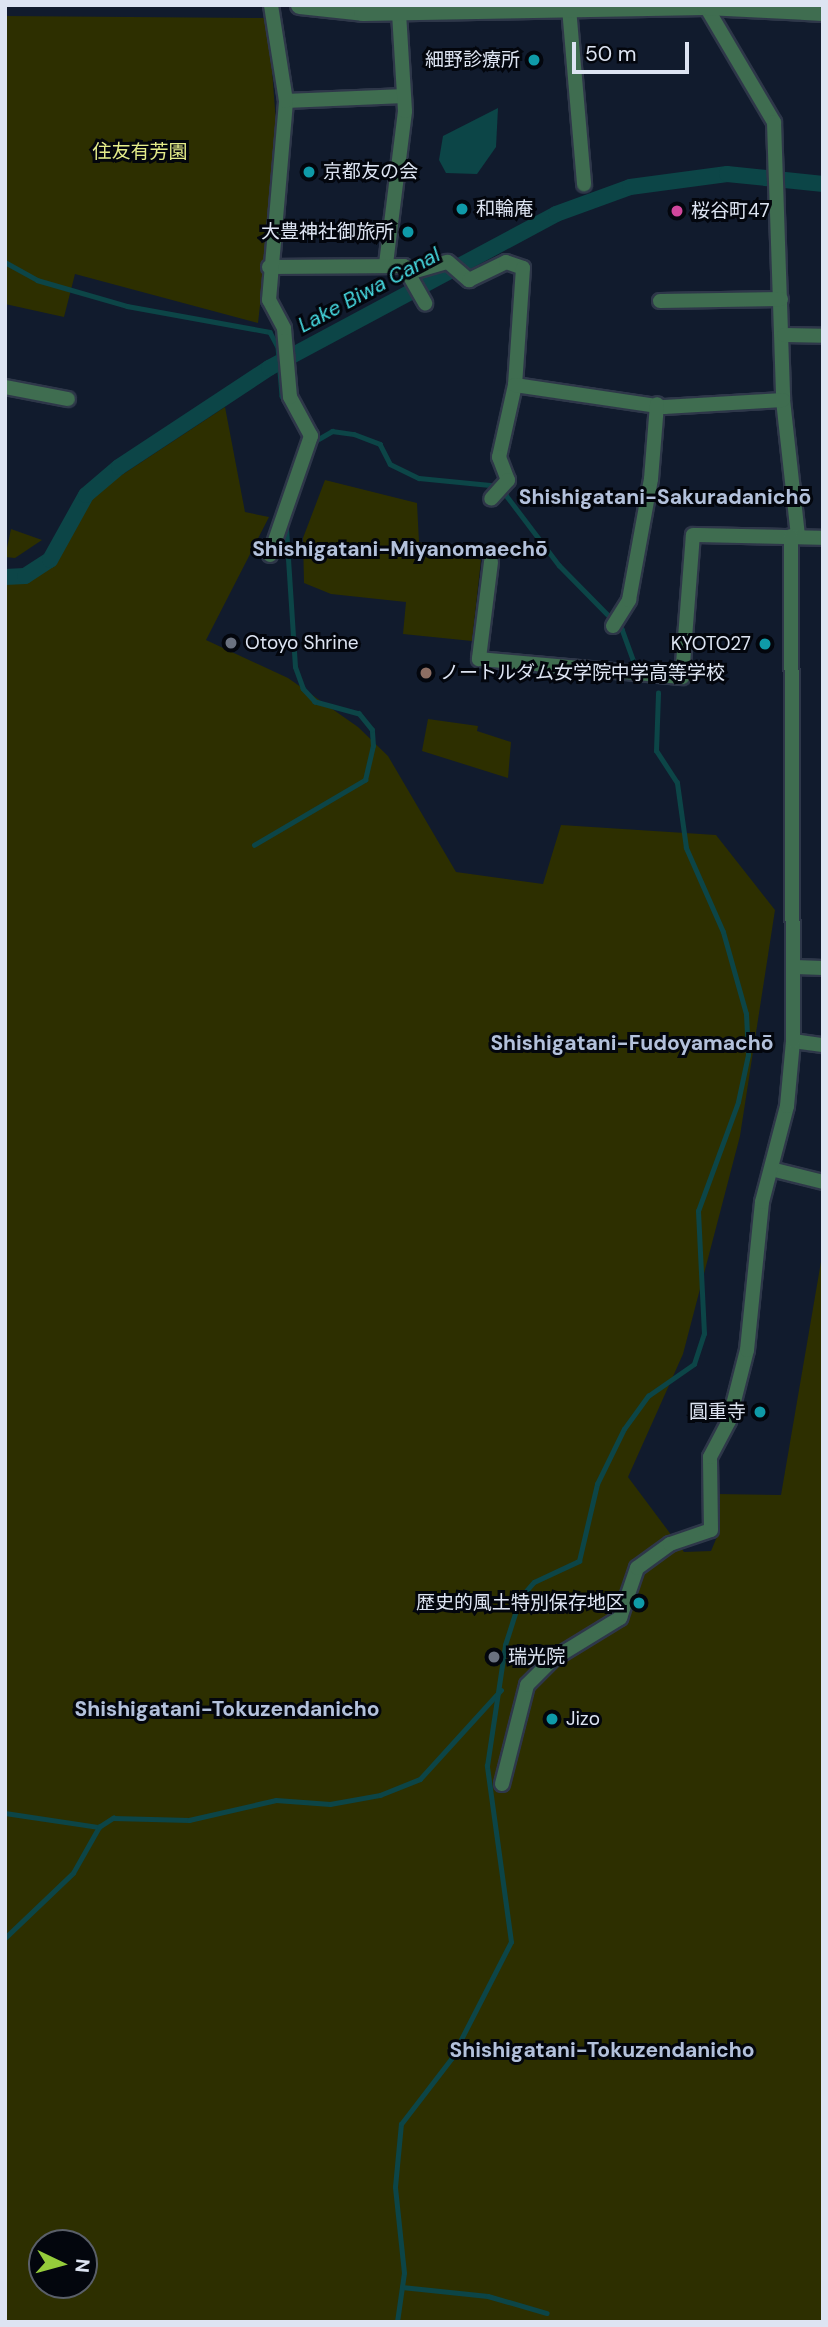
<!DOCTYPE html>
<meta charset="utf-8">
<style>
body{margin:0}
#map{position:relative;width:828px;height:2327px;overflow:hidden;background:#111b2d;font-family:"DM Sans","Noto Sans JP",sans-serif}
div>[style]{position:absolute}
.green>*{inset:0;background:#2d2f00}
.water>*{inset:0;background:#0c4547}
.stream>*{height:4.5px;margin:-2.25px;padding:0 2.25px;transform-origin:2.25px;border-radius:2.25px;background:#0c4547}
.canal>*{height:16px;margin:-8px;padding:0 8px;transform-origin:8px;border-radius:8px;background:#0c4547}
.roads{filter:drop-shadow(2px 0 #2e3749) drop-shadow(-2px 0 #2e3749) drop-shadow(0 2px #2e3749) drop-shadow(0 -2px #2e3749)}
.minor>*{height:14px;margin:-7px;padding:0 7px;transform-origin:7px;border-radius:7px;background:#3f6d50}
.tertiary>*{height:18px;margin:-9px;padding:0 9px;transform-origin:9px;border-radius:9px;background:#3f6d50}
.dots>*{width:19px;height:19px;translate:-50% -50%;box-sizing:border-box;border:4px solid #03060d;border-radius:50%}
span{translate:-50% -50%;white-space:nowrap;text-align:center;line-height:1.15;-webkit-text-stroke:6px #03060d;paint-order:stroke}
.poi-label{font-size:19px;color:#dde4f2}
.right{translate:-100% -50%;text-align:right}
.left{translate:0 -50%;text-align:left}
.park-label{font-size:19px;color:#e4ec8a}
.water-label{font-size:21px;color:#47dbe2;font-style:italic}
.neighbourhood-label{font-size:21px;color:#b3c1db;font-weight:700}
.frame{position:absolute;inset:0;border:7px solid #dde4f2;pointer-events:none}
.north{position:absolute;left:28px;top:2229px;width:70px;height:70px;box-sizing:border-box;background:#03060d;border:2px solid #5a5f69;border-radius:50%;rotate:95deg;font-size:19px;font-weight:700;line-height:28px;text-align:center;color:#dde4f2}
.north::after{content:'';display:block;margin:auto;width:24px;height:32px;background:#95cc3b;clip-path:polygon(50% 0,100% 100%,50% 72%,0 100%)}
.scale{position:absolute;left:572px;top:42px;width:117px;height:32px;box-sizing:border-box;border:4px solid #dde4f2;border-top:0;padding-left:9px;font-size:21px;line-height:24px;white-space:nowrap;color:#dde4f2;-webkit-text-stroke:5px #03060d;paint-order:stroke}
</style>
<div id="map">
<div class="green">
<i style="clip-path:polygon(5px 16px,268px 18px,278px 148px,258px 323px,75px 274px,64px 317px,5px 304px)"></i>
<i style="clip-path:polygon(evenodd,225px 407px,245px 512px,269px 517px,206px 640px,288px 678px,358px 727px,388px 756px,456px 872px,543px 884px,561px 825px,716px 835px,775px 910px,740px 1136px,683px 1354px,628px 1477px,684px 1552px,711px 1551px,719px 1532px,716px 1494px,781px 1495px,823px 1250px,823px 2322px,5px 2322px,5px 578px,30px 582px,99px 490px,225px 407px,42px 2243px,84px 2243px,84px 2285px,42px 2285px,42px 2243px)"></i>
<i style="clip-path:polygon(325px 480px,417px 503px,419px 542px,481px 560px,472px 641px,403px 634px,406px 602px,331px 594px,304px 583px,303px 538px)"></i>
<i style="clip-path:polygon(11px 529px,42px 540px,15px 558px,5px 557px)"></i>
<i style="clip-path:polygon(428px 719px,478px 726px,477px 731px,511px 742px,508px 778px,422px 751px)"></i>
</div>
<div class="water">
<i style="clip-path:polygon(498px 108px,496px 147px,477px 174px,446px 173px,439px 160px,443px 136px)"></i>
</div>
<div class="stream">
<i style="left:5px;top:262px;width:37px;rotate:29deg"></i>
<i style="left:37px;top:280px;width:94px;rotate:16.1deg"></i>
<i style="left:127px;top:306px;width:145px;rotate:10.3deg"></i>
<i style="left:270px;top:332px;width:17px;rotate:62deg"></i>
<i style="left:278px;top:347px;width:49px;rotate:85.3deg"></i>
<i style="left:282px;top:396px;width:22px;rotate:60deg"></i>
<i style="left:315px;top:441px;width:20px;rotate:-30deg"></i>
<i style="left:332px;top:431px;width:22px;rotate:8deg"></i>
<i style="left:354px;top:434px;width:28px;rotate:21deg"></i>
<i style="left:380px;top:444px;width:22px;rotate:63deg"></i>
<i style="left:390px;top:464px;width:32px;rotate:26deg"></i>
<i style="left:419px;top:478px;width:71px;rotate:5.6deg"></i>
<i style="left:490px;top:485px;width:19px;rotate:32deg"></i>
<i style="left:506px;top:495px;width:88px;rotate:52.9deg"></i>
<i style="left:559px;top:565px;width:90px;rotate:45.5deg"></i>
<i style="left:622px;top:629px;width:37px;rotate:70deg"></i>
<i style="left:254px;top:845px;width:129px;rotate:-30.4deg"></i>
<i style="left:365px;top:780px;width:35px;rotate:-77deg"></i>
<i style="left:373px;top:746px;width:16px;rotate:-94deg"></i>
<i style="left:372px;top:730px;width:21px;rotate:-129deg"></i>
<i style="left:359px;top:714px;width:46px;rotate:-164.7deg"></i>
<i style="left:315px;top:702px;width:18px;rotate:-133deg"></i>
<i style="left:303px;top:689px;width:23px;rotate:-110deg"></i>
<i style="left:295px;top:667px;width:141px;rotate:-93.7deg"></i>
<i style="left:5px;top:1813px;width:95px;rotate:8.5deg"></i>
<i style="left:5px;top:1938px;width:94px;rotate:-43.7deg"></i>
<i style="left:73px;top:1873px;width:53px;rotate:-60.5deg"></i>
<i style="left:99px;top:1827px;width:17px;rotate:-33deg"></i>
<i style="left:113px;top:1818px;width:76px;rotate:1.5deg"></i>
<i style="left:189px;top:1820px;width:89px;rotate:-12.9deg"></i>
<i style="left:276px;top:1800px;width:54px;rotate:4.2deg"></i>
<i style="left:330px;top:1804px;width:51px;rotate:-10.2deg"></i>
<i style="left:380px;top:1795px;width:43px;rotate:-21.8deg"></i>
<i style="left:420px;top:1779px;width:120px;rotate:-47.7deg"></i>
<i style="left:402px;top:2287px;width:86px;rotate:6deg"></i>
<i style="left:488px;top:2296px;width:61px;rotate:16.1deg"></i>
<i style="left:397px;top:2322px;width:49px;rotate:-81.9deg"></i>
<i style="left:404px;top:2273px;width:86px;rotate:-96deg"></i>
<i style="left:395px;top:2187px;width:63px;rotate:-84.6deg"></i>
<i style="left:401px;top:2124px;width:82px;rotate:-52.4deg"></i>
<i style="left:451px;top:2059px;width:131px;rotate:-62.9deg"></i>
<i style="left:511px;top:1942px;width:178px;rotate:-97.8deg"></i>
<i style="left:487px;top:1766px;width:122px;rotate:-81.5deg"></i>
<i style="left:505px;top:1645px;width:49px;rotate:-72.3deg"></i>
<i style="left:520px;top:1598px;width:21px;rotate:-49deg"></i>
<i style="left:534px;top:1582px;width:50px;rotate:-25deg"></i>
<i style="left:579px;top:1561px;width:79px;rotate:-76.8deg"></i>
<i style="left:597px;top:1484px;width:61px;rotate:-63.9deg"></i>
<i style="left:624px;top:1429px;width:41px;rotate:-54deg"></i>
<i style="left:648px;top:1396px;width:56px;rotate:-34.8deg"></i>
<i style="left:694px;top:1364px;width:32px;rotate:-72deg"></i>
<i style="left:704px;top:1334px;width:123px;rotate:-92.8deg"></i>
<i style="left:698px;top:1211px;width:116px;rotate:-69.8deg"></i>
<i style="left:738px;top:1102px;width:48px;rotate:-78deg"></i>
<i style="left:748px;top:1055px;width:41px;rotate:-92.8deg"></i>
<i style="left:746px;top:1014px;width:85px;rotate:-105.7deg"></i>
<i style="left:723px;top:932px;width:92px;rotate:-113.8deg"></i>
<i style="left:686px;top:848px;width:66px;rotate:-97.9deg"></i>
<i style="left:677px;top:783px;width:38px;rotate:-123deg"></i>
<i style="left:656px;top:751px;width:58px;rotate:-88deg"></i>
</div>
<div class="canal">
<i style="left:5px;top:577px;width:20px;rotate:-3deg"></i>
<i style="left:25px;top:576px;width:30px;rotate:-33deg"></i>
<i style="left:50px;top:560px;width:74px;rotate:-61deg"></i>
<i style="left:86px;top:495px;width:43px;rotate:-40.3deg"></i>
<i style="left:119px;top:467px;width:180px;rotate:-33.4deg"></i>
<i style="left:269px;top:368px;width:326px;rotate:-28.2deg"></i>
<i style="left:556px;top:214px;width:79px;rotate:-20deg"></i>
<i style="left:630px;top:187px;width:98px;rotate:-7.6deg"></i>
<i style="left:727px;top:174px;width:97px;rotate:5.9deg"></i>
</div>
<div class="roads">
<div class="minor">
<i style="left:705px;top:5px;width:136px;rotate:59.5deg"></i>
<i style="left:774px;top:122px;width:278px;rotate:88.1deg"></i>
<i style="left:783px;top:400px;width:136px;rotate:83.7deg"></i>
<i style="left:569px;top:8px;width:177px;rotate:85.1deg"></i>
<i style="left:286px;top:101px;width:118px;rotate:-2.4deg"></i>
<i style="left:386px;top:264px;width:154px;rotate:-82.9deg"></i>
<i style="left:405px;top:111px;width:99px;rotate:-93.5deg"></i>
<i style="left:269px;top:267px;width:135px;rotate:-0.4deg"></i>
<i style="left:404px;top:266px;width:43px;rotate:60.4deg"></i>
<i style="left:412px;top:272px;width:37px;rotate:-16deg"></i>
<i style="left:448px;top:262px;width:28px;rotate:41deg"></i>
<i style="left:469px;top:280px;width:41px;rotate:-25.9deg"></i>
<i style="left:506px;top:262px;width:18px;rotate:19deg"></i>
<i style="left:523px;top:268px;width:117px;rotate:93.9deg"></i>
<i style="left:515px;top:385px;width:74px;rotate:102.5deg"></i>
<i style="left:499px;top:457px;width:25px;rotate:69deg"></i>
<i style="left:508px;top:480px;width:25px;rotate:132deg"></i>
<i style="left:660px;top:301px;width:121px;rotate:-0.9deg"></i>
<i style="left:784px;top:335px;width:39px;rotate:1deg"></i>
<i style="left:515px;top:385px;width:151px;rotate:8.4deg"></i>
<i style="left:664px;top:407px;width:119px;rotate:-3.4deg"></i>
<i style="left:5px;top:387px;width:64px;rotate:10.8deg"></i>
<i style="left:270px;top:555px;width:126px;rotate:-71deg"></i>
<i style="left:311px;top:436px;width:44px;rotate:-118.3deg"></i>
<i style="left:290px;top:397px;width:69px;rotate:-95deg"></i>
<i style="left:284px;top:328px;width:32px;rotate:-118deg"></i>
<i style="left:269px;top:300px;width:200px;rotate:-85.1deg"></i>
<i style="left:286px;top:101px;width:97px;rotate:-98.9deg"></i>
<i style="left:491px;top:562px;width:98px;rotate:97.1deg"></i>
<i style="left:479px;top:659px;width:204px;rotate:5.1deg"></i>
<i style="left:682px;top:677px;width:142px;rotate:-85.6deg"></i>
<i style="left:693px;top:535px;width:130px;rotate:1.3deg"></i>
<i style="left:613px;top:626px;width:31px;rotate:-58deg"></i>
<i style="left:629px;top:600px;width:123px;rotate:-79.7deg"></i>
<i style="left:651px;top:479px;width:75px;rotate:-85.4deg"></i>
<i style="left:795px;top:967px;width:28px;rotate:2deg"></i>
<i style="left:793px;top:1041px;width:30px;rotate:8deg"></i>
<i style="left:771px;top:1169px;width:54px;rotate:14deg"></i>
<i style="left:502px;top:1784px;width:102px;rotate:-75.8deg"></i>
<i style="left:527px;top:1685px;width:37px;rotate:-45deg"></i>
<i style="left:553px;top:1659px;width:79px;rotate:-31.5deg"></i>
<i style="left:620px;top:1618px;width:53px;rotate:-71.2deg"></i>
<i style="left:637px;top:1568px;width:41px;rotate:-36deg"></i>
<i style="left:670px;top:1544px;width:43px;rotate:-18.9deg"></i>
<i style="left:711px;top:1530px;width:73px;rotate:-90.8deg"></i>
<i style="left:710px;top:1457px;width:41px;rotate:-62.2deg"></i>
<i style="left:729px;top:1421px;width:73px;rotate:-75.8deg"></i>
<i style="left:747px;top:1350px;width:149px;rotate:-84.2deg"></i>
<i style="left:762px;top:1202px;width:99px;rotate:-75.4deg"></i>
<i style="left:787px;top:1106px;width:65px;rotate:-84.7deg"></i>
<i style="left:793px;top:1041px;width:505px;rotate:-90.23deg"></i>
</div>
<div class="tertiary">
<i style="left:300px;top:5px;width:63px;rotate:6.3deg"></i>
<i style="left:363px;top:12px;width:343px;rotate:-1deg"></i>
<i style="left:706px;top:6px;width:117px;rotate:2.9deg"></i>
</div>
</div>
<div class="dots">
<i style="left:534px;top:60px;background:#0f9aa8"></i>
<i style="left:309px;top:172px;background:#0f9aa8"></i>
<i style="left:462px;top:209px;background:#0f9aa8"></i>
<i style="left:677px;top:211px;background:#d1479c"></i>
<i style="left:408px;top:232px;background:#0f9aa8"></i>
<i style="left:231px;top:643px;background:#6b7280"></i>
<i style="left:765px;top:644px;background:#0f9aa8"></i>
<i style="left:426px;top:673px;background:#8d6e63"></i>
<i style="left:760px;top:1412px;background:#0f9aa8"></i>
<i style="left:639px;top:1603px;background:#0f9aa8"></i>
<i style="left:494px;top:1657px;background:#6b7280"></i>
<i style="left:552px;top:1719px;background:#0f9aa8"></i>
</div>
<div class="poi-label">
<span class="right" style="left:520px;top:60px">細野診療所</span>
<span class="left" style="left:323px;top:172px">京都友の会</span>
<span class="left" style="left:476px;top:209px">和輪庵</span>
<span class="left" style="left:691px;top:211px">桜谷町47</span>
<span class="right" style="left:394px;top:232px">大豊神社御旅所</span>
<span class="left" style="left:245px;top:643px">Otoyo Shrine</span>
<span class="right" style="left:751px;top:644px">KYOTO27</span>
<span class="left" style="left:440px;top:673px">ノートルダム女学院中学高等学校</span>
<span class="right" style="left:746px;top:1412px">圓重寺</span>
<span class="right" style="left:625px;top:1603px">歴史的風土特別保存地区</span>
<span class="left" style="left:508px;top:1657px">瑞光院</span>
<span class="left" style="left:566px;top:1719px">Jizo</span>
</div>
<div class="park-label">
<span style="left:140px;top:152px">住友有芳園</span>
</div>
<div class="water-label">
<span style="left:369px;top:290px;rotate:-28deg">Lake Biwa Canal</span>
</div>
<div class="neighbourhood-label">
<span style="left:665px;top:497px">Shishigatani-Sakuradanichō</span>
<span style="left:400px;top:549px">Shishigatani-Miyanomaechō</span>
<span style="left:632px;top:1043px">Shishigatani-Fudoyamachō</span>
<span style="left:227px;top:1709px">Shishigatani-Tokuzendanicho</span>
<span style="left:602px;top:2050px">Shishigatani-Tokuzendanicho</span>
</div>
<div class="frame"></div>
<div class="north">N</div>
<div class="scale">50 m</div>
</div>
